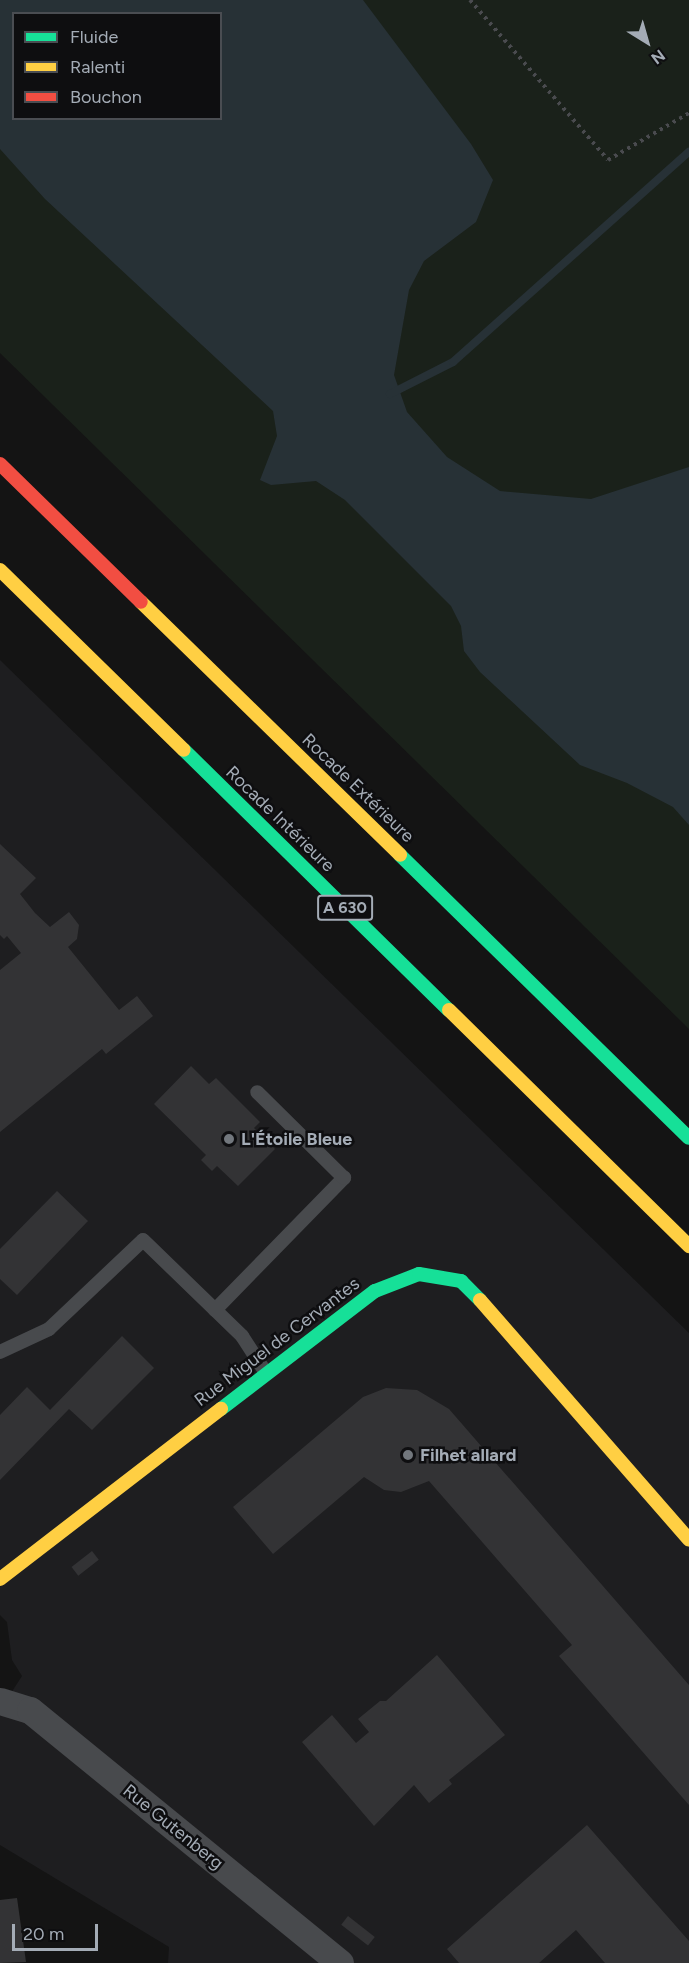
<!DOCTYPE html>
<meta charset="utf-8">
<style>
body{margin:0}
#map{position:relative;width:689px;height:1963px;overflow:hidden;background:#141414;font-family:Figtree,sans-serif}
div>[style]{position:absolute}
.built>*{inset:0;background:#1e1e20}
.green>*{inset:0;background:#1a211a}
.water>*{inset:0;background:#273136}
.stream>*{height:8px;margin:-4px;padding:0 4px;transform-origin:4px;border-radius:4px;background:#273136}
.building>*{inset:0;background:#333335;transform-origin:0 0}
.path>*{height:4px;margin-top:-2px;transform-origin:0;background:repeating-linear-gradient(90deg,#4a4b4f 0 3px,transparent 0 7.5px)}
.lane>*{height:14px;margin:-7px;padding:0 7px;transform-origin:7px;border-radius:7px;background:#484a4d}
.street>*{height:27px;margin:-13.5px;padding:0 13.5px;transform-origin:13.5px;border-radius:13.5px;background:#484a4d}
.fast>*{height:14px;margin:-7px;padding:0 7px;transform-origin:7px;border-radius:7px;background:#16e098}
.slow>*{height:14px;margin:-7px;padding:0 7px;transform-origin:7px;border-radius:7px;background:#ffcf43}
.jam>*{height:14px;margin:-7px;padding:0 7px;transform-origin:7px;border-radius:7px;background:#f24e42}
.dots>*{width:16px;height:16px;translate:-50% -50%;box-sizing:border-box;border:3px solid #0e0e10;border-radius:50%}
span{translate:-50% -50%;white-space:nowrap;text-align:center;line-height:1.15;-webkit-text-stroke:5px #0e0e10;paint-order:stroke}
.shield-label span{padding:2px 4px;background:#0e0e10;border:2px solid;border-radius:4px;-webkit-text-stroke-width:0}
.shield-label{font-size:16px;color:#a4acb6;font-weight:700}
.street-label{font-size:18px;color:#a4acb6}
.poi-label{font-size:18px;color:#a4acb6;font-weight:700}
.left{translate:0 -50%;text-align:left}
.legend{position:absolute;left:12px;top:12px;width:210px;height:108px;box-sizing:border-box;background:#0e0e10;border:2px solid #4a4d52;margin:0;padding:8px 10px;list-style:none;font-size:18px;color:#a4acb6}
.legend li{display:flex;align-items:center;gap:12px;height:30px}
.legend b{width:30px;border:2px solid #4a4d52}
.north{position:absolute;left:617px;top:12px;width:60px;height:60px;-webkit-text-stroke:4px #0e0e10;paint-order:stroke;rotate:143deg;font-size:16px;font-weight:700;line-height:24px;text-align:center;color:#a4acb6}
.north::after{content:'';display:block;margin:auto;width:21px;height:27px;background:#a4acb6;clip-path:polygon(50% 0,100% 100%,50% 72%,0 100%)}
.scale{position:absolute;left:12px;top:1924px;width:86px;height:27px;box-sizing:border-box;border:3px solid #a4acb6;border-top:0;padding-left:8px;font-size:18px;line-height:21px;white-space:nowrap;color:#a4acb6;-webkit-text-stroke:4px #0e0e10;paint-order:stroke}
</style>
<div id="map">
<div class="built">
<i style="clip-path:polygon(0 660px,689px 1333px,689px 1963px,168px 1963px,169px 1947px,0 1845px,0 1710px,22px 1676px,12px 1660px,7px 1622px,0 1615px)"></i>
</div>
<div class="green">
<i style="clip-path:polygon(evenodd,0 0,689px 0,689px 1029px,0 353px,0 0,14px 14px,220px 14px,220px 118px,14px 118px,14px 14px)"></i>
</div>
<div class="water">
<i style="clip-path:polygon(evenodd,0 0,363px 0,471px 144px,493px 180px,476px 222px,424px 261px,409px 290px,394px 375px,407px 412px,447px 457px,500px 491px,591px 499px,689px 467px,689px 825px,673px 807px,627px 783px,580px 765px,480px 672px,464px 651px,461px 626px,451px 606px,345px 500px,316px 481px,271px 485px,260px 480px,277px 436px,273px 411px,45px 199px,0 149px,0 0,14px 14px,220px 14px,220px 118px,14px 118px,14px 14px)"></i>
</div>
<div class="stream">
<i style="left:390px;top:394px;width:71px;rotate:-26.9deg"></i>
<i style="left:453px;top:362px;width:316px;rotate:-41.7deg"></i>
</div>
<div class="building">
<i style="clip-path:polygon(0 844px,36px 878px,20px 894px,35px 913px,50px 927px,69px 912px,79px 925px,77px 939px,68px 947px,119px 1010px,137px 996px,153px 1016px,106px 1054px,102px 1049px,0 1132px,0 970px,21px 953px,7px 936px,4px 939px,0 935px)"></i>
<i style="clip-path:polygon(191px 1066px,209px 1084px,216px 1078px,260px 1122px,254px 1128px,275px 1149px,238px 1186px,217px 1166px,212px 1171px,201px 1160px,206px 1155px,154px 1104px)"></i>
<i style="clip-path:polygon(57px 1191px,88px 1221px,17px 1295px,0 1279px,0 1249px)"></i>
<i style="clip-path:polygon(122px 1336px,154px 1368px,92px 1430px,69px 1409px,0 1480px,0 1415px,27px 1387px,50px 1410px)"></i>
<i style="clip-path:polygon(386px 1388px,417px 1390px,449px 1409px,689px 1685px,689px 1805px,559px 1656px,572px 1645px,429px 1481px,401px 1492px,384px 1490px,364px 1477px,273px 1554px,233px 1507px,363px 1397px)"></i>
<i style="left:92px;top:1551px;width:11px;height:26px;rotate:52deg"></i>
<i style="clip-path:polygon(437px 1655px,505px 1735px,449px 1780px,452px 1784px,429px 1803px,414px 1785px,374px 1826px,302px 1742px,332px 1715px,356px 1743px,369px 1732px,358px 1719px,380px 1701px,386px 1701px)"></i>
<i style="clip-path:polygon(587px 1825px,689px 1941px,689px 1963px,605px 1963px,576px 1930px,539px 1963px,459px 1963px,447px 1949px)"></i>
<i style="clip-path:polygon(17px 1898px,26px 1962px,0 1963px,0 1900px)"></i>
<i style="left:348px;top:1916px;width:34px;height:11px;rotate:38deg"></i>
</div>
<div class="path">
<i style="left:470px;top:0;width:211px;rotate:49.2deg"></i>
<i style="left:608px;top:160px;width:94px;rotate:-30.1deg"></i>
</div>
<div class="lane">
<i style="left:215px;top:1310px;width:185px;rotate:-45.7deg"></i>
<i style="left:344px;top:1178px;width:122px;rotate:-135.3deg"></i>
<i style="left:0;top:1352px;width:54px;rotate:-25.1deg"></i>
<i style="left:49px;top:1329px;width:129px;rotate:-43.4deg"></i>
<i style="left:143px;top:1240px;width:138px;rotate:44.1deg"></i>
<i style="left:242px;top:1336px;width:44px;rotate:57deg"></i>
</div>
<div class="street">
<i style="left:0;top:1701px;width:31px;rotate:17deg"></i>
<i style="left:30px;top:1710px;width:400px;rotate:39.2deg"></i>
</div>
<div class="fast">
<i style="left:184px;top:750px;width:371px;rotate:44.5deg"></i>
<i style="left:400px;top:855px;width:404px;rotate:44.4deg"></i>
<i style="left:221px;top:1409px;width:194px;rotate:-37.5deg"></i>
<i style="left:375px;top:1291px;width:47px;rotate:-21.1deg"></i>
<i style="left:419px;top:1274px;width:43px;rotate:9.5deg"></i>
<i style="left:461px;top:1281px;width:27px;rotate:45deg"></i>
</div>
<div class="slow">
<i style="left:0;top:570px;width:257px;rotate:44.4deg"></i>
<i style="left:141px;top:602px;width:362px;rotate:44.3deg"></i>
<i style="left:449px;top:1010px;width:337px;rotate:44.5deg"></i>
<i style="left:480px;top:1300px;width:318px;rotate:48.9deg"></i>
<i style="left:0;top:1579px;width:279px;rotate:-37.6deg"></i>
</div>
<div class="jam">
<i style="left:0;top:464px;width:197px;rotate:44.4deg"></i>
</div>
<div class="dots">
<i style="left:229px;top:1139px;background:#72777d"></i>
<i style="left:408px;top:1455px;background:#72777d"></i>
</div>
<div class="shield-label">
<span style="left:345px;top:908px">A 630</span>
</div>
<div class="street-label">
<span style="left:358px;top:788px;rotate:44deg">Rocade Extérieure</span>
<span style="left:280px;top:819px;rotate:44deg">Rocade Intérieure</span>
<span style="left:277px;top:1342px;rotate:-37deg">Rue Miguel de Cervantes</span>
<span style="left:173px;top:1827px;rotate:39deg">Rue Gutenberg</span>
</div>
<div class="poi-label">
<span class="left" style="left:241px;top:1139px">L'Étoile Bleue</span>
<span class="left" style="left:420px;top:1455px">Filhet allard</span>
</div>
<ul class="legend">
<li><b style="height:8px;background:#16e098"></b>Fluide</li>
<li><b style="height:8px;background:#ffcf43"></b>Ralenti</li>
<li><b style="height:8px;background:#f24e42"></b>Bouchon</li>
</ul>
<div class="north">N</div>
<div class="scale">20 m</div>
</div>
